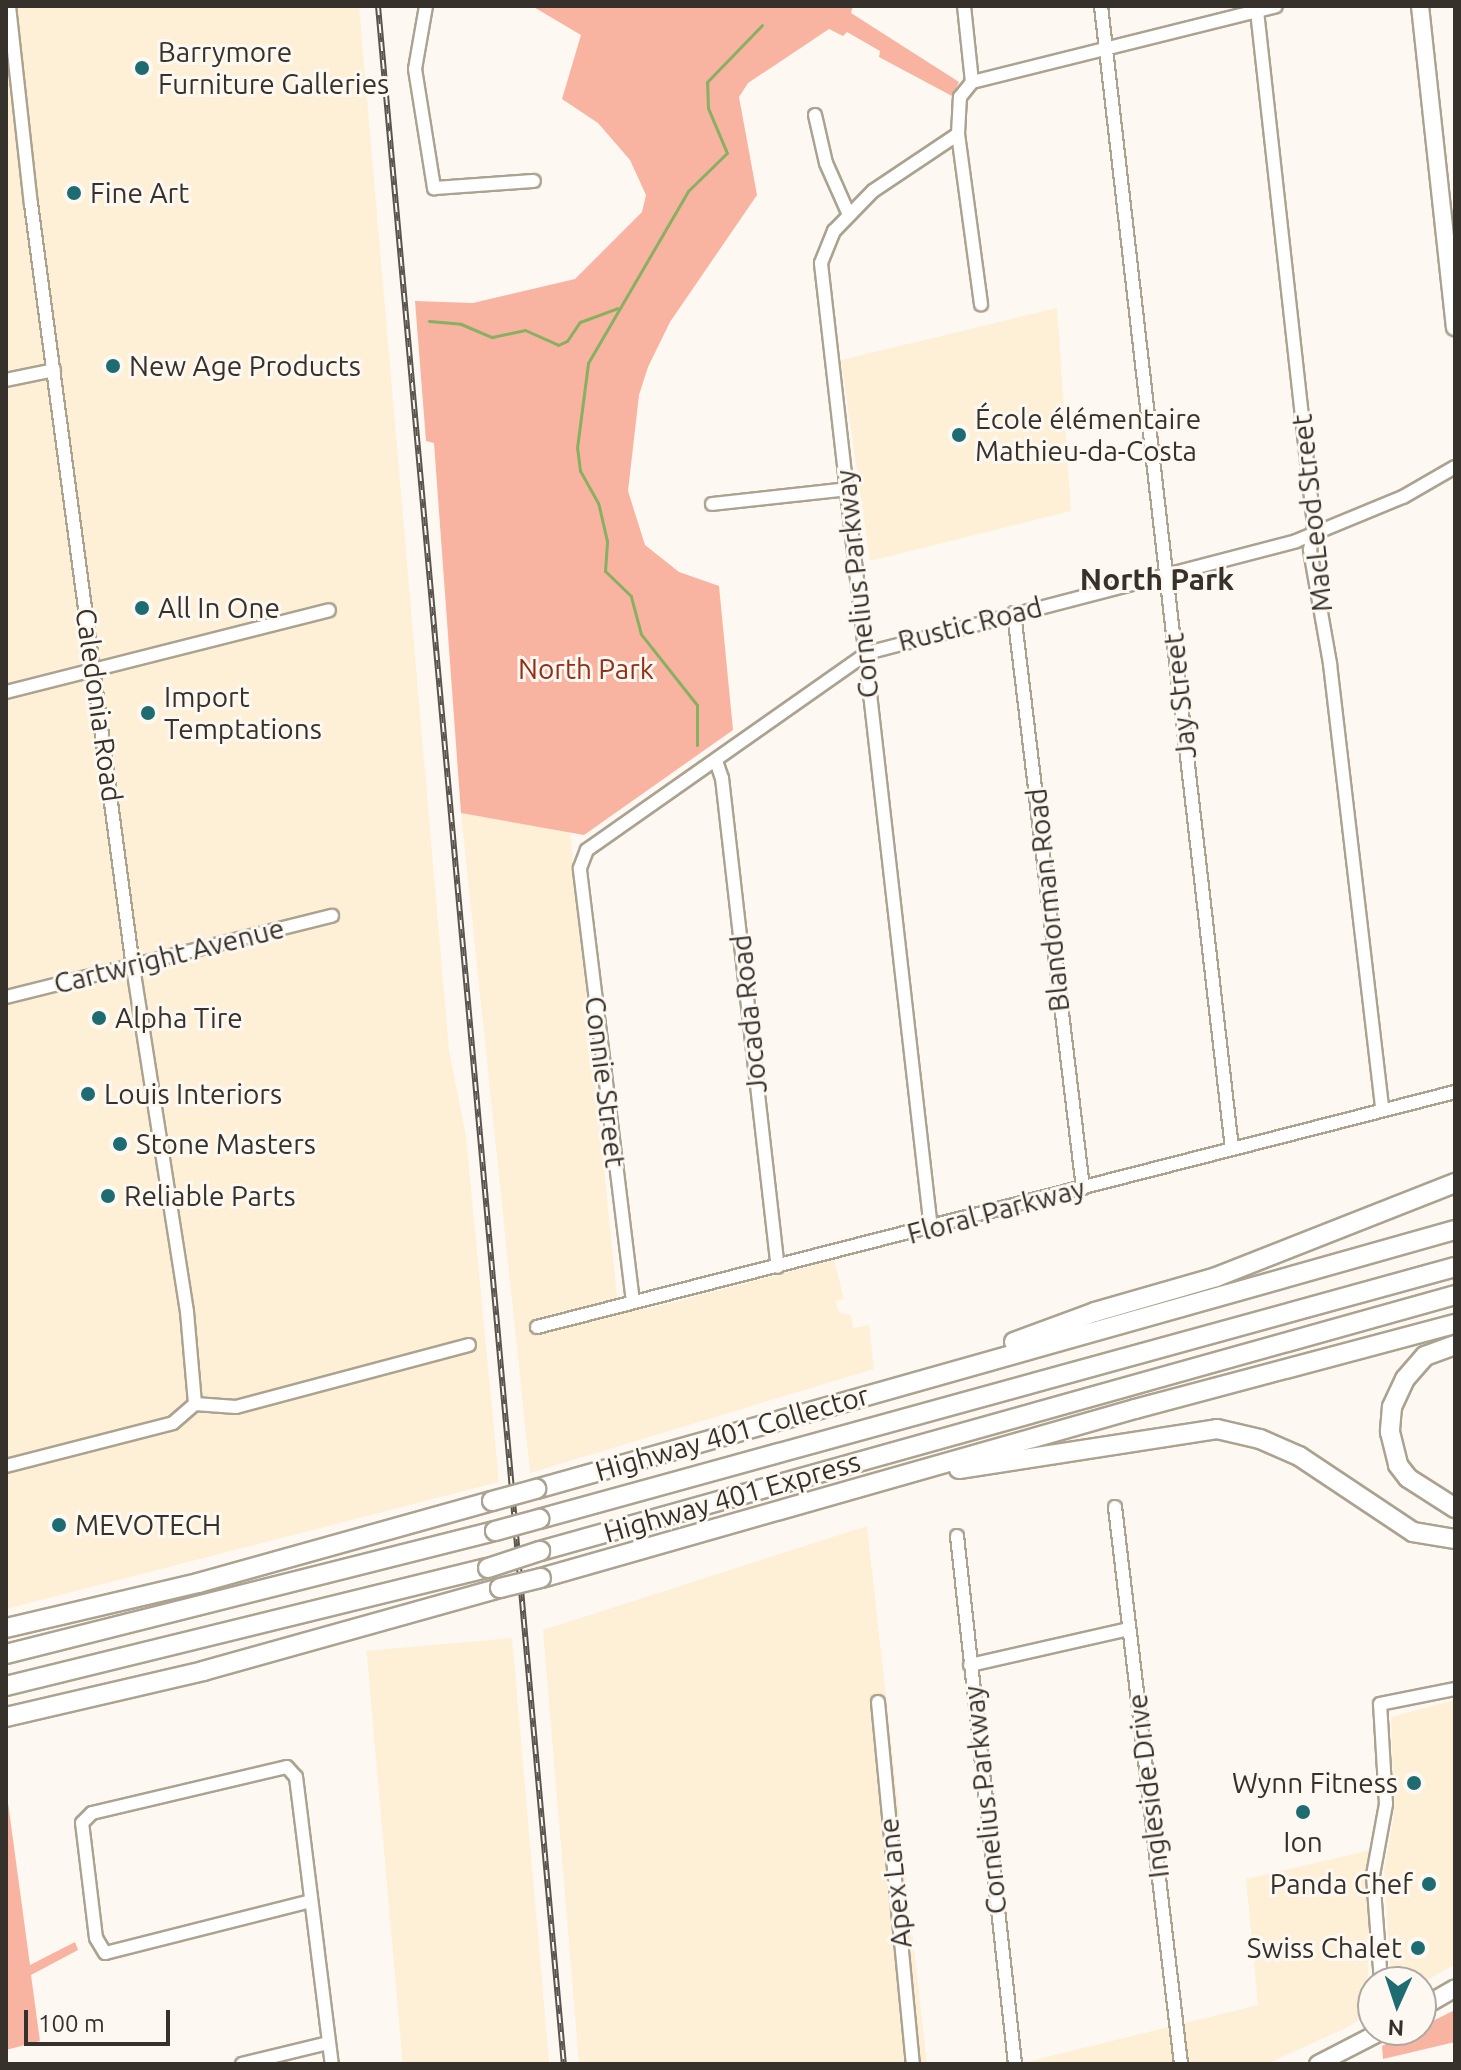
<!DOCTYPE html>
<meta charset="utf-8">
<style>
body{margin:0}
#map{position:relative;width:1461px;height:2070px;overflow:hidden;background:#fdf9f2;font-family:Ubuntu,sans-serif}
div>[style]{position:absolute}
.built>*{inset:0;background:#fef0d6;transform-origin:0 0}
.green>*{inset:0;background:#f9b3a1}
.stream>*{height:3px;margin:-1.5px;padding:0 1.5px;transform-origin:1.5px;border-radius:1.5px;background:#87b062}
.roads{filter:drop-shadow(2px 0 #aba290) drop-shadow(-2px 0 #aba290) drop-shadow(0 2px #aba290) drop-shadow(0 -2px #aba290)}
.minor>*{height:12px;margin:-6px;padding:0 6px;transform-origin:6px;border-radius:6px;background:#fff}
.major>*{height:16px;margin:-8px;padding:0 8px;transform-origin:8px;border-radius:8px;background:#fff}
.highway>*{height:18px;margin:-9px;padding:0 9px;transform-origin:9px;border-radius:9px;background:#fff}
.rail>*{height:6px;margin-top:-3px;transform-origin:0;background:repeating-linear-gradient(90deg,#fdf9f2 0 9px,#59554e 0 18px);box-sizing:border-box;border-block:2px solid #59554e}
.bridges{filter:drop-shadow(2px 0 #aba290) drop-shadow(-2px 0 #aba290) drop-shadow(0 2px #aba290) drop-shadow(0 -2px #aba290)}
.highway-bridge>*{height:18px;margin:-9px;padding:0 9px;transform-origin:9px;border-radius:9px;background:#fff}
.dots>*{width:22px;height:22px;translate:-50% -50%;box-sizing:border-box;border:4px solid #fdf9f2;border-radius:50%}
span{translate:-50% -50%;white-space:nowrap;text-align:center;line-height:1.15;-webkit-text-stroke:6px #fdf9f2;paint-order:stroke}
.poi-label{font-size:28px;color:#36322b}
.left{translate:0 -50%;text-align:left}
.right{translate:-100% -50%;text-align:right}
.street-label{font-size:28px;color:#36322b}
.park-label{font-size:28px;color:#962e15}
.neighbourhood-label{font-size:30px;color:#36322b;font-weight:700}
.frame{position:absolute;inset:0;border:8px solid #36322b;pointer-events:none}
.north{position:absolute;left:1357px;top:1966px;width:80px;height:80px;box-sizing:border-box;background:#fdf9f2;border:2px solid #ada9a2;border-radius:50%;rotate:183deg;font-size:22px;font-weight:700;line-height:32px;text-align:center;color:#36322b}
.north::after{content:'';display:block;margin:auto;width:28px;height:36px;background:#1f6b72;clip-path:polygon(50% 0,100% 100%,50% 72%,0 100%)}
.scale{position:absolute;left:24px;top:2010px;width:146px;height:36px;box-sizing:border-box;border:4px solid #36322b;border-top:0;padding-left:10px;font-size:24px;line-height:28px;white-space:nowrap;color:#36322b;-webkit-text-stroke:6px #fdf9f2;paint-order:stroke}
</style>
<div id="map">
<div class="built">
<i style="clip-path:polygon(6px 6px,359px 6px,449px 1050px,466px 1136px,499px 1482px,6px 1609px)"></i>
<i style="clip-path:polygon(1057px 308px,1071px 511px,870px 561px,841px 360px)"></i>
<i style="clip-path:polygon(461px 813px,570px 832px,617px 1296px,624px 1309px,648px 1309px,834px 1260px,844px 1299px,836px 1301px,839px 1313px,851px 1315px,853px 1328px,869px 1325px,874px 1369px,530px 1473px)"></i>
<i style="clip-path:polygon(867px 1526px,927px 2064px,579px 2064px,543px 1630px)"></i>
<i style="left:512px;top:1638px;width:428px;height:146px;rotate:85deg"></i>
<i style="clip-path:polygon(1455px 1700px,1455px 1964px,1421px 1984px,1391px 1982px,1384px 1870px,1394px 1816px,1391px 1717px)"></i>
<i style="clip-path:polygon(1371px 1850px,1367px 2014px,1350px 2026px,1267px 2064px,1018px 2064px,1258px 2005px,1246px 1879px)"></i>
</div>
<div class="green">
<i style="clip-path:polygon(532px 6px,853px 6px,851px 13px,959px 82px,952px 96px,879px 57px,880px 51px,847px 32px,843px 36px,829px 29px,748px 83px,739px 97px,757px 195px,670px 322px,648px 367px,639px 395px,628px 491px,645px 545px,679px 572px,719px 586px,733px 730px,584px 835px,461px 813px,434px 443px,426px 441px,415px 301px,473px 303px,575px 279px,642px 212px,646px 195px,630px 160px,598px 123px,562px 99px,581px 35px)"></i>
<i style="clip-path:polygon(6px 1788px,30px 1965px,75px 1942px,78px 1950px,31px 1975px,40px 2041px,6px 2050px)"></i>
<i style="clip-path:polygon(1455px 2010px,1455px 2042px,1383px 2059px,1382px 2046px)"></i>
</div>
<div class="stream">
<i style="left:429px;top:321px;width:32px;rotate:5deg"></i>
<i style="left:461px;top:324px;width:34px;rotate:23deg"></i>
<i style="left:492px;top:337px;width:34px;rotate:-12deg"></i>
<i style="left:525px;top:330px;width:36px;rotate:24deg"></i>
<i style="left:558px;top:345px;width:10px;rotate:-24deg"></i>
<i style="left:567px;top:341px;width:23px;rotate:-56deg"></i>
<i style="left:580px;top:322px;width:40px;rotate:-20.2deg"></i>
<i style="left:697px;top:745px;width:40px;rotate:-90deg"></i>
<i style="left:697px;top:705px;width:90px;rotate:-128.3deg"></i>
<i style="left:641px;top:634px;width:39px;rotate:-105deg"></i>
<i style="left:631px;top:596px;width:36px;rotate:-136deg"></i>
<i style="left:605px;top:571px;width:30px;rotate:-86deg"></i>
<i style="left:607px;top:541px;width:39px;rotate:-103deg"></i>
<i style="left:598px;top:503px;width:37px;rotate:-119deg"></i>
<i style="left:580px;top:471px;width:23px;rotate:-97deg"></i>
<i style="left:577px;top:448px;width:86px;rotate:-82.6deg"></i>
<i style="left:588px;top:363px;width:199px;rotate:-59.8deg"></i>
<i style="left:688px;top:191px;width:54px;rotate:-44.3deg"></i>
<i style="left:727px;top:153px;width:49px;rotate:-112.9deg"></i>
<i style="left:708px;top:108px;width:26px;rotate:-92deg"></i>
<i style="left:707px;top:82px;width:79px;rotate:-46deg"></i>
</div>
<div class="roads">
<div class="minor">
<i style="left:9px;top:6px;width:199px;rotate:83.7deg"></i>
<i style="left:31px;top:204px;width:770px;rotate:82.39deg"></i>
<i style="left:133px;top:967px;width:349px;rotate:81.1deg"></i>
<i style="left:187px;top:1312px;width:92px;rotate:85deg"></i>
<i style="left:426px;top:6px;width:64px;rotate:99.9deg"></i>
<i style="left:415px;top:69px;width:121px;rotate:80.9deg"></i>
<i style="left:434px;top:188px;width:100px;rotate:-4deg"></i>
<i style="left:1101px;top:6px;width:1149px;rotate:83.46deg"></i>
<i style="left:1257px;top:11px;width:517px;rotate:83.67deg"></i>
<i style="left:1314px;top:525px;width:25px;rotate:99deg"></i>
<i style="left:1310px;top:550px;width:116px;rotate:80deg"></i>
<i style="left:1330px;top:664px;width:448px;rotate:83.3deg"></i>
<i style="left:972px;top:82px;width:313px;rotate:-14deg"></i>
<i style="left:815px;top:115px;width:49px;rotate:77.1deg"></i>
<i style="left:826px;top:163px;width:57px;rotate:66.1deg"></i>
<i style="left:958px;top:134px;width:172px;rotate:82.3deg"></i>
<i style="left:6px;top:380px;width:49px;rotate:-11.8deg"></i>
<i style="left:712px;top:504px;width:136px;rotate:-6.3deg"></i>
<i style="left:1014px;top:613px;width:579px;rotate:83.16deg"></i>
<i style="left:6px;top:692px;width:333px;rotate:-14.2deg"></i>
<i style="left:716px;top:761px;width:18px;rotate:71deg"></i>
<i style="left:722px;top:778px;width:492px;rotate:83.5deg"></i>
<i style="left:6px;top:997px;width:336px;rotate:-14deg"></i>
<i style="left:931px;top:1229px;width:972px;rotate:-96.5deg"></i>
<i style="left:821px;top:263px;width:35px;rotate:-68deg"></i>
<i style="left:834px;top:231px;width:56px;rotate:-45.7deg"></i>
<i style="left:873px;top:191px;width:102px;rotate:-33.8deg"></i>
<i style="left:958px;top:134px;width:37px;rotate:-87deg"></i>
<i style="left:960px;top:97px;width:19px;rotate:-51deg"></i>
<i style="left:972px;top:82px;width:76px;rotate:-96deg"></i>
<i style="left:633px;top:1302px;width:437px;rotate:-97deg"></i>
<i style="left:580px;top:868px;width:19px;rotate:-69deg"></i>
<i style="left:587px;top:850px;width:342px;rotate:-35.1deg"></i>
<i style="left:867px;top:653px;width:443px;rotate:-14.6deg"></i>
<i style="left:1296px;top:541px;width:116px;rotate:-22.4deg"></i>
<i style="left:1403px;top:497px;width:60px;rotate:-30deg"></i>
<i style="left:537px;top:1327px;width:948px;rotate:-14.36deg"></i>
<i style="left:195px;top:1404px;width:41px;rotate:4.2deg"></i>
<i style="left:236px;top:1407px;width:241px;rotate:-14.9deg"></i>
<i style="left:6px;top:1466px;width:172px;rotate:-14.4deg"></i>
<i style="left:173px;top:1423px;width:29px;rotate:-41deg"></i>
<i style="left:1115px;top:1507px;width:561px;rotate:83.24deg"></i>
<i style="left:957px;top:1536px;width:531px;rotate:83.73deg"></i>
<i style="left:970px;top:1665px;width:163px;rotate:-12.8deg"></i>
<i style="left:878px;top:1702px;width:364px;rotate:84.5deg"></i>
<i style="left:311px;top:1901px;width:212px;rotate:165.8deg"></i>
<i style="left:105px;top:1953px;width:17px;rotate:-121deg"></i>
<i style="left:96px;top:1938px;width:116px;rotate:-96.9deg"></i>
<i style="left:82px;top:1823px;width:14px;rotate:-45deg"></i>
<i style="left:92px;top:1813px;width:200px;rotate:-13.3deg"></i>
<i style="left:287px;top:1767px;width:13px;rotate:48deg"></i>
<i style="left:296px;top:1777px;width:289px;rotate:82.9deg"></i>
<i style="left:1381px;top:1982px;width:107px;rotate:-94.3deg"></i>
<i style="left:1373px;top:1875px;width:72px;rotate:-79.6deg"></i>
<i style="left:1386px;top:1804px;width:100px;rotate:-93.4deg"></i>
<i style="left:1380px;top:1704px;width:76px;rotate:-11.3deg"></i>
<i style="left:242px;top:2064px;width:89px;rotate:-13.7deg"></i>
</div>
<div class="major">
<i style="left:1420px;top:6px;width:323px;rotate:83.8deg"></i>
<i style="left:1421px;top:2008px;width:39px;rotate:-30deg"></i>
<i style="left:1318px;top:2064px;width:74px;rotate:-27.3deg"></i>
</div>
<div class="highway">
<i style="left:1014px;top:1342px;width:86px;rotate:-20.3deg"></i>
<i style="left:1095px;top:1312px;width:126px;rotate:-16.1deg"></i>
<i style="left:1216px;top:1277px;width:257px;rotate:-21.5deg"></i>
<i style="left:1455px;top:1345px;width:32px;rotate:160deg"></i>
<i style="left:1425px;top:1356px;width:30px;rotate:131deg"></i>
<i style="left:1405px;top:1379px;width:31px;rotate:115deg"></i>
<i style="left:1392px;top:1407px;width:25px;rotate:95deg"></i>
<i style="left:1390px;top:1432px;width:34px;rotate:76deg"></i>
<i style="left:1398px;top:1465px;width:16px;rotate:52deg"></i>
<i style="left:1408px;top:1478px;width:56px;rotate:32.6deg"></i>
<i style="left:959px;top:1469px;width:261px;rotate:-8.8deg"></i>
<i style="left:1217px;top:1429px;width:44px;rotate:13.1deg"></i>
<i style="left:1260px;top:1439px;width:43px;rotate:23.6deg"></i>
<i style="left:1299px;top:1456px;width:137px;rotate:33.7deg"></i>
<i style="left:1413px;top:1532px;width:43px;rotate:9.5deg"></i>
<i style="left:536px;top:1489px;width:955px;rotate:-15.74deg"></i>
<i style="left:539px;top:1519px;width:950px;rotate:-15.38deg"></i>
<i style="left:540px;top:1551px;width:950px;rotate:-15.63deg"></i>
<i style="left:541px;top:1578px;width:618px;rotate:-15.88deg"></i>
<i style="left:1135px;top:1409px;width:331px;rotate:-14.9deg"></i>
<i style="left:6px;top:1628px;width:197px;rotate:-13.2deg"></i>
<i style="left:198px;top:1583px;width:305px;rotate:-15.6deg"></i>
<i style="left:6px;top:1654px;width:504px;rotate:-14.12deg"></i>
<i style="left:6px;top:1686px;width:496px;rotate:-13.8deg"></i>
<i style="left:6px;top:1717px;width:202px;rotate:-13.1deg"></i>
<i style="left:203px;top:1671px;width:308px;rotate:-15.6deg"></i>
</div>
</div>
<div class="rail">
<i style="left:378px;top:6px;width:2066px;rotate:84.84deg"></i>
</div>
<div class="bridges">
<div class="highway-bridge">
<i style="left:492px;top:1501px;width:46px;rotate:-15.3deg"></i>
<i style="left:495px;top:1531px;width:46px;rotate:-15.3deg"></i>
<i style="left:488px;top:1568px;width:55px;rotate:-18.1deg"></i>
<i style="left:500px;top:1588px;width:42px;rotate:-13.7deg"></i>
</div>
</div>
<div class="dots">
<i style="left:142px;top:68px;background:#1f6b72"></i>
<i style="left:74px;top:193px;background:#1f6b72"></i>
<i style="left:113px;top:366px;background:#1f6b72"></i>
<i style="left:959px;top:435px;background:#1f6b72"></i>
<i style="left:142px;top:608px;background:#1f6b72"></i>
<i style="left:148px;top:713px;background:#1f6b72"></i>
<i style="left:99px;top:1018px;background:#1f6b72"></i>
<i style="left:88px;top:1094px;background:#1f6b72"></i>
<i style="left:120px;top:1144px;background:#1f6b72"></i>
<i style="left:108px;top:1196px;background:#1f6b72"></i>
<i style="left:59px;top:1525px;background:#1f6b72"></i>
<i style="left:1414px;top:1783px;background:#1f6b72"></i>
<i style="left:1303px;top:1812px;background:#1f6b72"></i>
<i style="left:1429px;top:1884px;background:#1f6b72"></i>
<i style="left:1418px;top:1948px;background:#1f6b72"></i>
</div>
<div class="poi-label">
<span class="left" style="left:158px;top:68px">Barrymore<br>Furniture Galleries</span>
<span class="left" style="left:90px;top:193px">Fine Art</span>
<span class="left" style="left:129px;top:366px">New Age Products</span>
<span class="left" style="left:975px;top:435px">École élémentaire<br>Mathieu-da-Costa</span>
<span class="left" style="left:158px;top:608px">All In One</span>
<span class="left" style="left:164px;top:713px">Import<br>Temptations</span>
<span class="left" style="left:115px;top:1018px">Alpha Tire</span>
<span class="left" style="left:104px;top:1094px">Louis Interiors</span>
<span class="left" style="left:136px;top:1144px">Stone Masters</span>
<span class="left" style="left:124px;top:1196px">Reliable Parts</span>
<span class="left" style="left:75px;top:1525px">MEVOTECH</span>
<span class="right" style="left:1398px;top:1783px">Wynn Fitness</span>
<span style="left:1303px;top:1842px">Ion</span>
<span class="right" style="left:1413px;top:1884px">Panda Chef</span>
<span class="right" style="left:1402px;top:1948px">Swiss Chalet</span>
</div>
<div class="street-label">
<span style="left:1312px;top:513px;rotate:-96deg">MacLeod Street</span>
<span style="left:857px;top:584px;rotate:-96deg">Cornelius Parkway</span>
<span style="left:970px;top:624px;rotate:-14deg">Rustic Road</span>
<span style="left:1180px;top:696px;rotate:-96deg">Jay Street</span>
<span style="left:99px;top:705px;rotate:82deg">Caledonia Road</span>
<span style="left:1048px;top:900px;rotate:-96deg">Blandorman Road</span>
<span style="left:169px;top:956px;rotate:-14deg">Cartwright Avenue</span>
<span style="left:749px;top:1014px;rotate:-96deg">Jocada Road</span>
<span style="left:605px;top:1082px;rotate:83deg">Connie Street</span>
<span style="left:996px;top:1211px;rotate:-15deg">Floral Parkway</span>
<span style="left:732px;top:1433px;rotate:-16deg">Highway 401 Collector</span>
<span style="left:732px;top:1497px;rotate:-16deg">Highway 401 Express</span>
<span style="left:1148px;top:1786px;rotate:-97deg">Ingleside Drive</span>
<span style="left:985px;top:1800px;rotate:-96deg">Cornelius Parkway</span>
<span style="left:895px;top:1883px;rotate:-96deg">Apex Lane</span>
</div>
<div class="park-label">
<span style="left:586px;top:669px">North Park</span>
</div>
<div class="neighbourhood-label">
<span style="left:1157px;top:579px">North Park</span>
</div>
<div class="frame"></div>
<div class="north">N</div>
<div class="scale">100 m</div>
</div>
